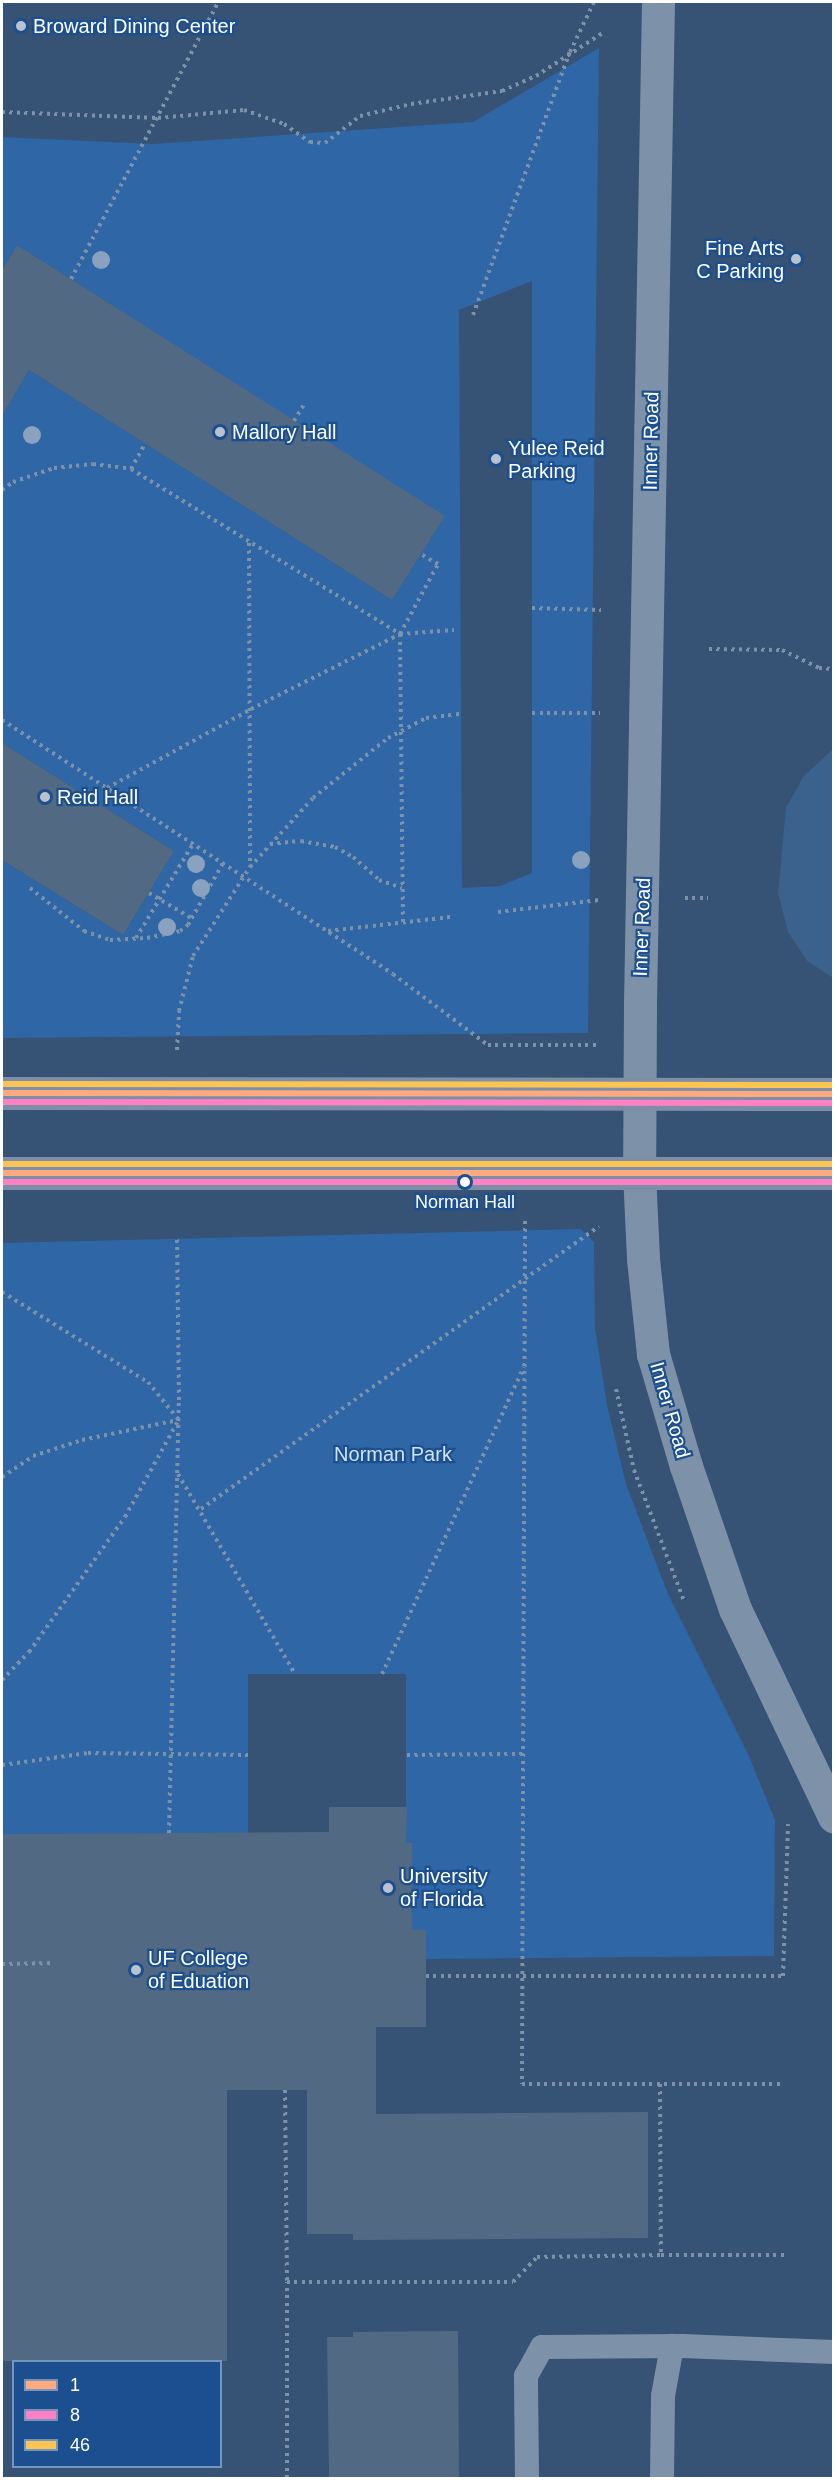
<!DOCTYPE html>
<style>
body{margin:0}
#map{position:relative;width:835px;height:2480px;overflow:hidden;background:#365274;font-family:Helvetica,sans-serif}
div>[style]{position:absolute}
.green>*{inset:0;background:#2f66a5}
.water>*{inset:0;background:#3b618d}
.building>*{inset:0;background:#526984}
.path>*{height:4px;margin-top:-2px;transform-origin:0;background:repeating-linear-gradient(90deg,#7d92a8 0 3px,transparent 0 7.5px)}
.lane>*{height:24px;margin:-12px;padding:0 12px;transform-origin:12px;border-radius:12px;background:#7d92a8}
.street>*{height:33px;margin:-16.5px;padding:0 16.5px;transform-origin:16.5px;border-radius:16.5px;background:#7d92a8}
.primary>*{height:33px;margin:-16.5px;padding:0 16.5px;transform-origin:16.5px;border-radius:16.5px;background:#7d8ea7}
.bus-1>*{height:6px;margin:-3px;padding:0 3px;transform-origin:3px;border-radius:3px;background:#ffa980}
.bus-2>*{height:6px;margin:-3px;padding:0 3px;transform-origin:3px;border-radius:3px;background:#ff80c5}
.bus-3>*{height:6px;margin:-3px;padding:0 3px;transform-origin:3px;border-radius:3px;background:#fcc553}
.trees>*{width:18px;height:18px;margin:-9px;border-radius:50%;background:#8aa2be}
.dots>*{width:16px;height:16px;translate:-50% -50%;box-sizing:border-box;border:3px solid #1b4f8f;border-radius:50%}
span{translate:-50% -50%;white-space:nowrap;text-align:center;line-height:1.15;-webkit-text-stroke:4.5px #1b4f8f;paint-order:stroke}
.bus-label{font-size:18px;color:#fff}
.poi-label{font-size:20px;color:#fff}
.left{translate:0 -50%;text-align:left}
.right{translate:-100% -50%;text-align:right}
.street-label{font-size:20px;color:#fff}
.park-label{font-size:20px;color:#cfe3fa}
.frame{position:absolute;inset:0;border:3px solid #fff;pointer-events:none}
.legend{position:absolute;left:12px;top:2360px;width:210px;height:108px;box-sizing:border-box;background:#1b4f8f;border:2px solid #7695bc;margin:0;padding:8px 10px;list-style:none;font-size:18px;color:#fff}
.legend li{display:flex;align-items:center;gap:12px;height:30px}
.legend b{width:30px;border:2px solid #7695bc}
</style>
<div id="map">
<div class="green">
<i style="clip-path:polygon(evenodd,599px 48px,588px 1033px,2px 1038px,2px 860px,123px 935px,174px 851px,2px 743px,2px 416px,29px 370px,392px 600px,444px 517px,17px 245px,2px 270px,2px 137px,153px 144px,473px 122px,599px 48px,532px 281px,532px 873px,500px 886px,462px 888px,459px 310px,532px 281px)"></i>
<i style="clip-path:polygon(581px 1229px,594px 1242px,595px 1328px,607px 1405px,626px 1484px,668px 1594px,748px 1754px,775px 1820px,774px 1956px,426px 1959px,426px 1930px,407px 1930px,412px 1843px,406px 1843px,406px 1674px,248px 1674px,248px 1833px,2px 1834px,2px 1243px)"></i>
</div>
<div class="water">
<i style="clip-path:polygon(833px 749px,833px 978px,807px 961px,788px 932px,778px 893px,786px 808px,803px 777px)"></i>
</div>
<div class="building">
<i style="clip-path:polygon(17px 245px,445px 516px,392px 600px,29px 370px,2px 416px,2px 270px)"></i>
<i style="clip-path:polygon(2px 743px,174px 851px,123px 935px,2px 860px)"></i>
<i style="clip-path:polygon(329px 1807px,407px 1807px,406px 1843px,412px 1843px,412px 1930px,426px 1930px,426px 2027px,376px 2027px,376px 2114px,648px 2112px,648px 2238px,353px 2240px,353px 2234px,307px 2234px,307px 2090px,227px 2090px,227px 2361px,2px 2361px,2px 1834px,329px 1832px)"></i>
<i style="clip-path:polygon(458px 2331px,459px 2478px,329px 2478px,327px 2337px,353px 2337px,353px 2332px)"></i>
</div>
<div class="path">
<i style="left:2px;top:112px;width:156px;rotate:2.2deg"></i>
<i style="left:158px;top:118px;width:86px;rotate:-5.3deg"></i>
<i style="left:244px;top:110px;width:42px;rotate:19.3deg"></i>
<i style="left:284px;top:124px;width:32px;rotate:35deg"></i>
<i style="left:310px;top:142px;width:15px;rotate:4deg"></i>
<i style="left:325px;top:143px;width:44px;rotate:-37.6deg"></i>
<i style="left:360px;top:116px;width:52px;rotate:-13.2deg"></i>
<i style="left:411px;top:104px;width:92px;rotate:-8.1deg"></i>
<i style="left:502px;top:91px;width:37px;rotate:-24deg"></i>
<i style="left:536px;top:76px;width:81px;rotate:-32.9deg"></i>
<i style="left:71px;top:279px;width:314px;rotate:-62deg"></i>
<i style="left:473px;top:315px;width:280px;rotate:-69.8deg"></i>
<i style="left:570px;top:52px;width:55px;rotate:-64.4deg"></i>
<i style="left:294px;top:421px;width:21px;rotate:-59deg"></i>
<i style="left:131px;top:469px;width:29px;rotate:-61deg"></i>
<i style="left:2px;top:490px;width:14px;rotate:-36deg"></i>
<i style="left:13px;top:482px;width:43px;rotate:-18.9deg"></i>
<i style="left:54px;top:468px;width:39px;rotate:-6deg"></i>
<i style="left:93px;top:464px;width:38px;rotate:7deg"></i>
<i style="left:131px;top:469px;width:316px;rotate:31.5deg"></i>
<i style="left:249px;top:543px;width:324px;rotate:89.8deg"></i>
<i style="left:532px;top:608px;width:69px;rotate:1.7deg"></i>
<i style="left:709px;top:649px;width:73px;rotate:0.8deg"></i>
<i style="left:782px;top:650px;width:41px;rotate:25.9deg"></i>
<i style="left:819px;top:668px;width:15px;rotate:4deg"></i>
<i style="left:532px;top:713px;width:68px"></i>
<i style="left:2px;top:720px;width:466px;rotate:33deg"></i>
<i style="left:393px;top:974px;width:119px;rotate:36.8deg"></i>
<i style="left:488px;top:1045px;width:110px"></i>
<i style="left:107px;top:788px;width:164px;rotate:-28.7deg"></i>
<i style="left:251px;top:709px;width:167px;rotate:-26.7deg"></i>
<i style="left:400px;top:634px;width:54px;rotate:-4.2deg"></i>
<i style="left:270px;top:844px;width:31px;rotate:-6deg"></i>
<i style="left:301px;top:841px;width:35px;rotate:10deg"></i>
<i style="left:335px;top:847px;width:21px;rotate:29deg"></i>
<i style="left:353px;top:857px;width:35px;rotate:41deg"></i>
<i style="left:379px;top:880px;width:24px;rotate:19deg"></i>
<i style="left:30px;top:888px;width:69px;rotate:38.5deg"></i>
<i style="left:84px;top:931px;width:28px;rotate:19deg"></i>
<i style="left:110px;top:940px;width:37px;rotate:-3deg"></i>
<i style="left:147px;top:938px;width:34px;rotate:-12deg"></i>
<i style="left:180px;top:931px;width:10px;rotate:-37deg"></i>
<i style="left:188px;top:925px;width:71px;rotate:-60.6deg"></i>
<i style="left:149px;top:893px;width:51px;rotate:30.6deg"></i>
<i style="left:685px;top:898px;width:23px"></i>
<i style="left:498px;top:912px;width:102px;rotate:-6.8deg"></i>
<i style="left:403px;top:922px;width:288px;rotate:-90.6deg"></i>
<i style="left:400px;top:634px;width:80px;rotate:-61.5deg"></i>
<i style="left:438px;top:564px;width:20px;rotate:-150deg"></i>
<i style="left:328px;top:931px;width:123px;rotate:-6.5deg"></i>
<i style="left:136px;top:938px;width:110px;rotate:-58.8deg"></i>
<i style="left:177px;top:1050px;width:39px;rotate:-87deg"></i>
<i style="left:179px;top:1011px;width:57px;rotate:-75.7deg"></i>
<i style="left:193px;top:956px;width:106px;rotate:-57.4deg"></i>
<i style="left:250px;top:867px;width:93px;rotate:-47.6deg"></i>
<i style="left:313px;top:798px;width:96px;rotate:-38.7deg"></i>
<i style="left:388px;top:738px;width:43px;rotate:-27.8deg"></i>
<i style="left:426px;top:718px;width:35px;rotate:-7deg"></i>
<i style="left:525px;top:1221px;width:863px;rotate:90.2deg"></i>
<i style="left:522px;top:2084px;width:262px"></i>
<i style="left:2px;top:1292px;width:172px;rotate:31.7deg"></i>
<i style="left:148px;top:1382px;width:48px;rotate:51deg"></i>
<i style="left:616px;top:1389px;width:83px;rotate:77.5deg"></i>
<i style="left:634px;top:1470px;width:140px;rotate:69.1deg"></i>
<i style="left:178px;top:1474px;width:232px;rotate:59.7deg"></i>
<i style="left:2px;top:1477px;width:37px;rotate:-34deg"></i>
<i style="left:33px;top:1456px;width:52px;rotate:-18.1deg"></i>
<i style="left:82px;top:1440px;width:98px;rotate:-11.8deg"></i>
<i style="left:201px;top:1509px;width:488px;rotate:-35.4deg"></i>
<i style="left:382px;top:1674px;width:338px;rotate:-65.2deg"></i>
<i style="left:2px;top:1680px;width:39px;rotate:-46deg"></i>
<i style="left:29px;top:1652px;width:166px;rotate:-54.6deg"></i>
<i style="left:125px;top:1517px;width:110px;rotate:-61.1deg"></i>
<i style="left:407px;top:1755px;width:116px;rotate:-0.5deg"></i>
<i style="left:2px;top:1765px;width:87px;rotate:-7.9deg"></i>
<i style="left:88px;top:1753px;width:160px;rotate:0.7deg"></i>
<i style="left:169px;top:1833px;width:433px;rotate:-88.7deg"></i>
<i style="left:179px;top:1400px;width:161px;rotate:-90.7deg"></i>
<i style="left:2px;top:1964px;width:51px;rotate:-1.1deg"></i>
<i style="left:426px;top:1976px;width:357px"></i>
<i style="left:783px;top:1976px;width:152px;rotate:-88.1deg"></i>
<i style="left:660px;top:2084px;width:171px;rotate:89.7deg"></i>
<i style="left:661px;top:2255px;width:125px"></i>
<i style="left:285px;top:2090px;width:192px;rotate:89.4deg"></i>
<i style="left:287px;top:2478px;width:196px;rotate:-90deg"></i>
<i style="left:287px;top:2282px;width:226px"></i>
<i style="left:513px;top:2282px;width:35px;rotate:-46deg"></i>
<i style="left:537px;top:2257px;width:124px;rotate:-0.9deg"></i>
</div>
<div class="lane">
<i style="left:527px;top:2478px;width:102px;rotate:-90.6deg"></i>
<i style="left:526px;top:2376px;width:33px;rotate:-61deg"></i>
<i style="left:542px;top:2347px;width:140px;rotate:-0.4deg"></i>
<i style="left:682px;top:2346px;width:152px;rotate:2.3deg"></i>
<i style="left:662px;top:2478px;width:82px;rotate:-89.3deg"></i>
<i style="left:663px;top:2396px;width:51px;rotate:-79.8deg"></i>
</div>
<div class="street">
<i style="left:658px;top:2px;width:1003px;rotate:91.03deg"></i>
<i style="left:640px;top:1005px;width:168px;rotate:90.3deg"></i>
<i style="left:639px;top:1173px;width:86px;rotate:87.3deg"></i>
<i style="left:643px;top:1259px;width:96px;rotate:84deg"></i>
<i style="left:653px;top:1354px;width:117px;rotate:73.6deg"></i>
<i style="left:686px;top:1466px;width:151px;rotate:71.1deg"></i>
<i style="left:735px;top:1609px;width:230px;rotate:64.5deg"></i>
</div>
<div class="primary">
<i style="left:2px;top:1093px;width:832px;rotate:0.07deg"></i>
<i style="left:2px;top:1173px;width:832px"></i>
</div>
<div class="bus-1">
<i style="left:2px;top:1093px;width:832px;rotate:0.07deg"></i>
<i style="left:2px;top:1173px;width:832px"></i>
</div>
<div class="bus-2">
<i style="left:2px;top:1102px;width:832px;rotate:0.07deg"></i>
<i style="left:2px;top:1182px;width:832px"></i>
</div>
<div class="bus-3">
<i style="left:2px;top:1084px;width:832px;rotate:0.07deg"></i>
<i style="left:2px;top:1164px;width:832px"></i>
</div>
<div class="trees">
<i style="left:101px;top:260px"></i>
<i style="left:32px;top:435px"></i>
<i style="left:581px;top:860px"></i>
<i style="left:196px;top:864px"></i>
<i style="left:201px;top:888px"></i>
<i style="left:167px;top:927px"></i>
</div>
<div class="dots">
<i style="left:21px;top:26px;background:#b9c2ce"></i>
<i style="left:796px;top:259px;background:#b9c2ce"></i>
<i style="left:220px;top:432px;background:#b9c2ce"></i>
<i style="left:496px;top:459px;background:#b9c2ce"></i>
<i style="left:45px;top:797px;background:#b9c2ce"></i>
<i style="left:465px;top:1182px;background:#fff"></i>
<i style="left:388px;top:1888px;background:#b9c2ce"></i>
<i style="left:136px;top:1970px;background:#b9c2ce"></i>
</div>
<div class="bus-label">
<span style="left:465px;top:1202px">Norman Hall</span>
</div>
<div class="poi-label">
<span class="left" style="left:33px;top:26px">Broward Dining Center</span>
<span class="right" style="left:784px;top:260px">Fine Arts<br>C Parking</span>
<span class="left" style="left:232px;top:432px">Mallory Hall</span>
<span class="left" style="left:508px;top:460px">Yulee Reid<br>Parking</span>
<span class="left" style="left:57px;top:797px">Reid Hall</span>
<span class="left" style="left:400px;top:1888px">University<br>of Florida</span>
<span class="left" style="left:148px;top:1970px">UF College<br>of Eduation</span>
</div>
<div class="street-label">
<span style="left:651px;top:441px;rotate:-89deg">Inner Road</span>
<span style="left:642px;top:927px;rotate:-88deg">Inner Road</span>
<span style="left:670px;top:1410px;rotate:74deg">Inner Road</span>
</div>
<div class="park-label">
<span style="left:393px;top:1454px">Norman Park</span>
</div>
<div class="frame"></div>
<ul class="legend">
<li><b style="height:8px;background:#ffa980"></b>1</li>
<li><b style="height:8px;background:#ff80c5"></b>8</li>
<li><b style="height:8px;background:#fcc553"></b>46</li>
</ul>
</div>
